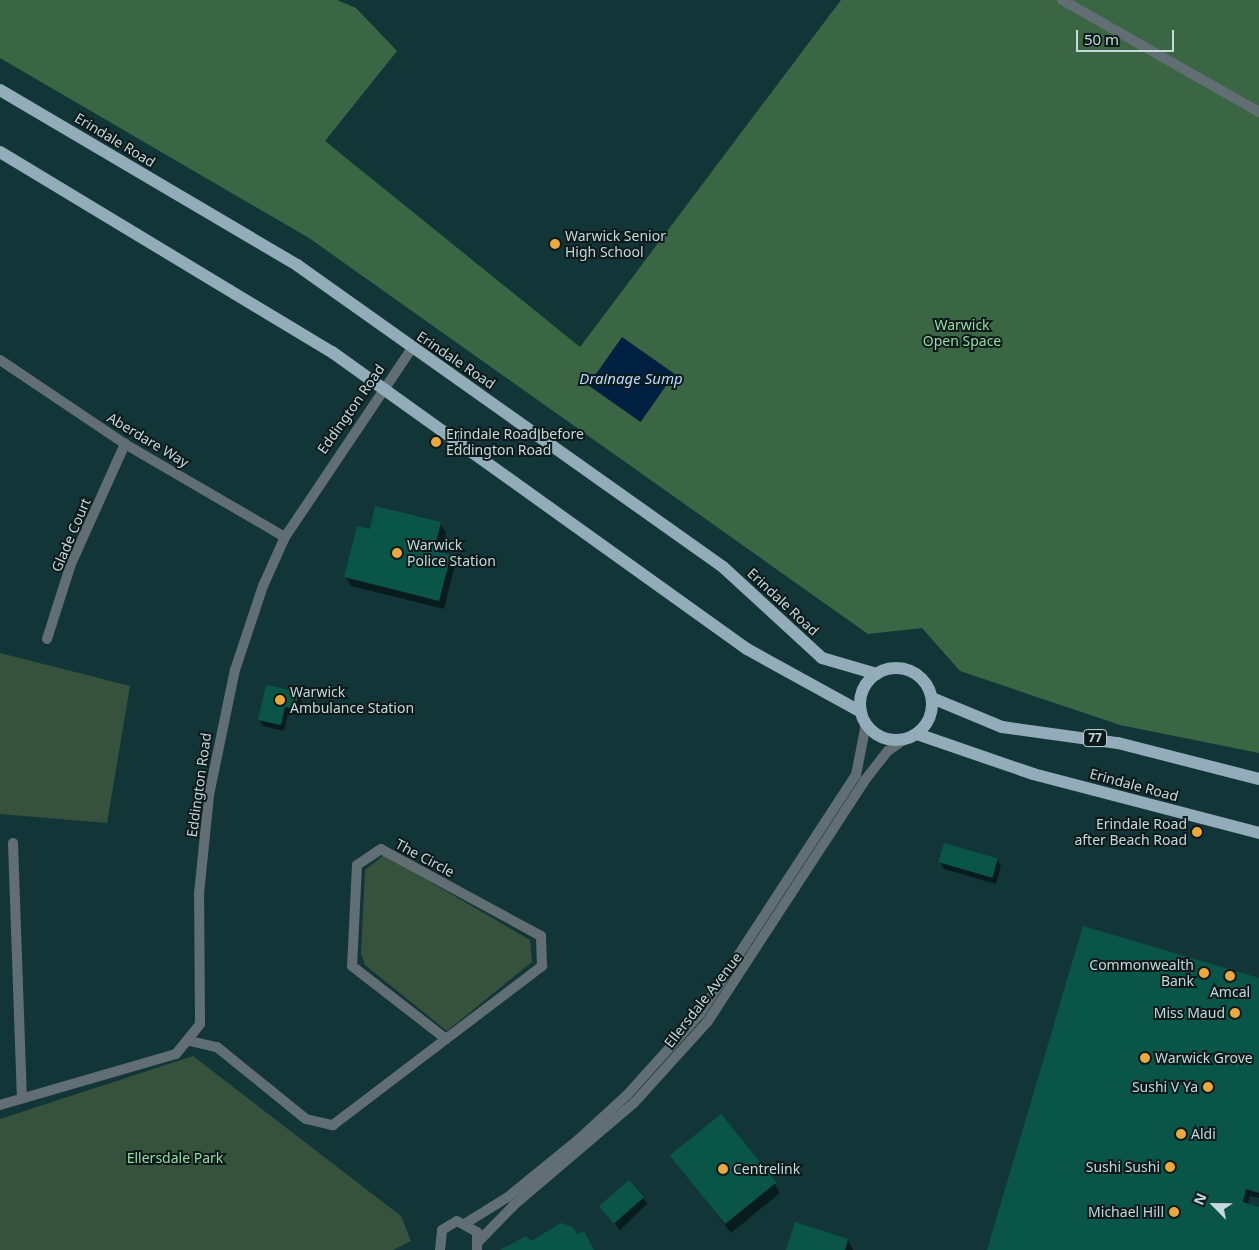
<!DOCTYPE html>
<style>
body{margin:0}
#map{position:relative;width:1259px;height:1250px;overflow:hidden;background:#123638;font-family:"Noto Sans",sans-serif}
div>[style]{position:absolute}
.green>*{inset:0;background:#36523c}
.forest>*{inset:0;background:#3a6644}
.water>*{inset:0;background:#002041;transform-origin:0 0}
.shadow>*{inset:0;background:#0007}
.building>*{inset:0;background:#095547;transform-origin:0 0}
.minor>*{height:10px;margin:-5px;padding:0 5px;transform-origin:5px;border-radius:5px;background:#616f74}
.tertiary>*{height:10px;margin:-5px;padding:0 5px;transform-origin:5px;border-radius:5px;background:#616f74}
.primary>*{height:12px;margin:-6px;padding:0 6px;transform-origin:6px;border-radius:6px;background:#92adb9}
.primary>.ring{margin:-6px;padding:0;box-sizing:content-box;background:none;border:12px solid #92adb9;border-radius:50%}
.dots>*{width:14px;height:14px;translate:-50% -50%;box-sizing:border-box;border:2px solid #0c1a1b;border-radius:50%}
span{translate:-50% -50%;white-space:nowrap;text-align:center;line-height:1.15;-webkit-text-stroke:4px #0c1a1b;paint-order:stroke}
.shield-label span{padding:1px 4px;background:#0c1a1b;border:1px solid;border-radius:4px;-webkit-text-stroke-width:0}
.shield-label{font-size:12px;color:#c6d9da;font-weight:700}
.street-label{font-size:14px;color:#c6d9da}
.poi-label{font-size:14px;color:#c6d9da}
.left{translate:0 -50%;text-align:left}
.right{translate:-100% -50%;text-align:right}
.park-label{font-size:14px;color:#97dca5}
.water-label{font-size:15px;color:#b9d9fe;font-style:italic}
.north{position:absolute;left:1189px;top:1180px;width:50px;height:50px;-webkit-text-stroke:4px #0c1a1b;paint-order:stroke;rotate:293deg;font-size:14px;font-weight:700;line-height:20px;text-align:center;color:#c6d9da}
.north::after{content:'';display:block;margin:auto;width:18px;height:22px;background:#c6d9da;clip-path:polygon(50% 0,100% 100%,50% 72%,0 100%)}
.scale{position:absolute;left:1076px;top:30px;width:98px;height:22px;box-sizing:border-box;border:2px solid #c6d9da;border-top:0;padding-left:6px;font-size:15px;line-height:18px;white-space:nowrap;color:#c6d9da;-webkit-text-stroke:4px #0c1a1b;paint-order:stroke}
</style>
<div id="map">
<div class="green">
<i style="clip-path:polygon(0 653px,130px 686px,107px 823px,0 814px)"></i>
<i style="clip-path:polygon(384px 855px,530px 940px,532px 962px,447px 1031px,365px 965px,361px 954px,365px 870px)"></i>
<i style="clip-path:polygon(193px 1056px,401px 1216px,411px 1241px,393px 1250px,0 1250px,0 1119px)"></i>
</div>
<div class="forest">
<i style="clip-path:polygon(0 0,337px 0,356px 8px,397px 51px,325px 141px,580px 347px,841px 0,1259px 0,1259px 753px,1120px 725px,960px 671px,922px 628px,868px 634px,309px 238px,0 58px)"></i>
</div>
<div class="water">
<i style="left:622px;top:337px;width:64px;height:59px;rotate:35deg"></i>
</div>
<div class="shadow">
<i style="clip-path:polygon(440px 523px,446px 533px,441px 554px,450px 556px,455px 565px,444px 609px,351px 586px,346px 577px,370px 530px)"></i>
<i style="clip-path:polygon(298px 693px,302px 700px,299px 716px,288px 713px,284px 731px,263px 726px,259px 719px)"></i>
<i style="clip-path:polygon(997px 859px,1001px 866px,996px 884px,944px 869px,940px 862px)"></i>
<i style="clip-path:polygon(1259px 979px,1259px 1198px,1250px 1196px,1248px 1204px,1259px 1208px,1259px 1250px,988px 1250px)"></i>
<i style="clip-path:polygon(672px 1156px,775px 1184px,780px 1193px,731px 1233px)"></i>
<i style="clip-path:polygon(643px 1197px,647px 1204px,620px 1230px,602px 1207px)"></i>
<i style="clip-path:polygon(848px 1240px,853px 1250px,787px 1250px)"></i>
</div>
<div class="building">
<i style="clip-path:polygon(375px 506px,441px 522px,434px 551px,451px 555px,439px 601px,344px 577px,357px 526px,370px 529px)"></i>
<i style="clip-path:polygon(266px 685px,299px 692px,295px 709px,285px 707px,281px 725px,258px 720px)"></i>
<i style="left:944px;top:843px;width:56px;height:20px;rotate:16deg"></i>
<i style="clip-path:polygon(1083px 926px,1259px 978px,1259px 1193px,1246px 1189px,1243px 1202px,1259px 1207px,1259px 1250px,987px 1250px)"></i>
<i style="left:721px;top:1114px;width:88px;height:66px;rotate:51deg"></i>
<i style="left:629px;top:1180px;width:23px;height:40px;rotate:49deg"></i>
<i style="clip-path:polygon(795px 1222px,848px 1239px,845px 1250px,786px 1250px)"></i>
<i style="clip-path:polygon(561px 1223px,573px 1227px,577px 1234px,584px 1231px,594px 1250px,500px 1250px,526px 1236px,531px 1241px)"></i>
</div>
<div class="minor">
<i style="left:1062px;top:0;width:227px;rotate:29.6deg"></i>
<i style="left:0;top:360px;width:151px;rotate:33.9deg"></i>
<i style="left:125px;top:444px;width:185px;rotate:30.2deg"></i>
<i style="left:47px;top:639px;width:79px;rotate:-72.3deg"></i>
<i style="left:71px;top:564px;width:132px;rotate:-65.8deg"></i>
<i style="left:13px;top:843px;width:255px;rotate:88deg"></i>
<i style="left:190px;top:1041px;width:28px;rotate:13deg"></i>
<i style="left:217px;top:1047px;width:114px;rotate:39deg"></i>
<i style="left:306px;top:1119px;width:28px;rotate:13deg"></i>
<i style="left:333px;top:1125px;width:142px;rotate:-37.3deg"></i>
<i style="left:446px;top:1039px;width:121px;rotate:-37.2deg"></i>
<i style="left:542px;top:966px;width:30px;rotate:-92deg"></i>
<i style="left:541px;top:936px;width:182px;rotate:-151.5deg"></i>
<i style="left:381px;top:849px;width:29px;rotate:146deg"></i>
<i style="left:357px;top:865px;width:101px;rotate:92.8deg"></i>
<i style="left:352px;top:966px;width:119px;rotate:37.8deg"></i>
<i style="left:0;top:1105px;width:183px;rotate:-16.2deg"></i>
<i style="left:176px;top:1054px;width:38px;rotate:-51deg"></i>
<i style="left:200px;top:1024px;width:130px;rotate:-90.4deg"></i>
<i style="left:199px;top:894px;width:100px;rotate:-84.2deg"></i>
<i style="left:209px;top:795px;width:128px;rotate:-78.3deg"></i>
<i style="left:235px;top:670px;width:89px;rotate:-71.6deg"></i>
<i style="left:263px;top:586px;width:54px;rotate:-65.8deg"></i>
<i style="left:285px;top:537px;width:228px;rotate:-56.1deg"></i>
</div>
<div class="tertiary">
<i style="left:466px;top:1223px;width:49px;rotate:-31.8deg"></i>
<i style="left:508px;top:1197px;width:90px;rotate:-39.2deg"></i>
<i style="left:578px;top:1140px;width:67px;rotate:-42.6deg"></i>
<i style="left:627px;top:1095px;width:109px;rotate:-48deg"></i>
<i style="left:700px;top:1014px;width:285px;rotate:-56.9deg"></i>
<i style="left:856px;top:775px;width:52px;rotate:-78.9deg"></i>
<i style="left:479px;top:1241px;width:50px;rotate:-45.8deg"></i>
<i style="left:514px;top:1205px;width:157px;rotate:-40.4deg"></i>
<i style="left:634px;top:1103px;width:110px;rotate:-47.9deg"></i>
<i style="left:708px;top:1021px;width:288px;rotate:-56.9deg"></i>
<i style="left:865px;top:780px;width:37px;rotate:-52deg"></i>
<i style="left:888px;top:751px;width:21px;rotate:-35deg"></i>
<i style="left:440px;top:1250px;width:20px;rotate:-84deg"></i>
<i style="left:442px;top:1230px;width:17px;rotate:-31deg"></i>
<i style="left:457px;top:1221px;width:23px;rotate:29deg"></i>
<i style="left:477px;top:1232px;width:18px;rotate:90deg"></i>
</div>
<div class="primary">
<i style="left:0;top:90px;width:345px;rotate:30.5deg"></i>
<i style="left:297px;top:265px;width:522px;rotate:35.33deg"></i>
<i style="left:723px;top:567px;width:134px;rotate:42.6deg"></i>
<i style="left:822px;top:658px;width:57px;rotate:16.2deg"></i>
<i style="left:0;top:152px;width:388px;rotate:31.1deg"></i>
<i style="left:332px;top:352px;width:510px;rotate:35.59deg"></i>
<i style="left:747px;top:649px;width:130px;rotate:28.9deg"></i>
<i class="ring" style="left:860px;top:668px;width:60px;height:60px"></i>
<i style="left:932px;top:698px;width:76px;rotate:22.5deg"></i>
<i style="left:1002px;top:727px;width:117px;rotate:7.9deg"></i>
<i style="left:1118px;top:743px;width:146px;rotate:14.3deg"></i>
<i style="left:917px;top:734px;width:123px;rotate:19deg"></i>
<i style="left:1033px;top:774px;width:234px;rotate:14.6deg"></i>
</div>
<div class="dots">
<i style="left:555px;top:244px;background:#eda83b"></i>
<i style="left:436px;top:442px;background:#eda83b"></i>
<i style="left:397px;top:553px;background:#eda83b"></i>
<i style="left:280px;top:700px;background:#eda83b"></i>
<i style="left:1197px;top:832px;background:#eda83b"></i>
<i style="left:1204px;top:973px;background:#eda83b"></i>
<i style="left:1230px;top:976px;background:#eda83b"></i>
<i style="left:1235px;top:1013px;background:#eda83b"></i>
<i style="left:1145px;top:1058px;background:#eda83b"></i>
<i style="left:1208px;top:1087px;background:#eda83b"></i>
<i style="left:1181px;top:1134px;background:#eda83b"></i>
<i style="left:1170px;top:1167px;background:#eda83b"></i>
<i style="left:723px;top:1169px;background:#eda83b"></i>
<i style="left:1174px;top:1212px;background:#eda83b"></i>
</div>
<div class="shield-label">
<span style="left:1095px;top:738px">77</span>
</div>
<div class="street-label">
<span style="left:115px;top:140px;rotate:31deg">Erindale Road</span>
<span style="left:456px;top:360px;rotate:34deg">Erindale Road</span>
<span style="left:351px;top:409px;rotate:-55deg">Eddington Road</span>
<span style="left:148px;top:440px;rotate:31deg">Aberdare Way</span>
<span style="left:71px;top:535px;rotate:-67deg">Glade Court</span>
<span style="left:783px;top:602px;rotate:43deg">Erindale Road</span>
<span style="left:199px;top:785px;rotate:-82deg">Eddington Road</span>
<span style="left:1134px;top:785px;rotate:15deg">Erindale Road</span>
<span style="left:425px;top:858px;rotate:28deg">The Circle</span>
<span style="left:703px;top:1000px;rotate:-52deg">Ellersdale Avenue</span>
</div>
<div class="poi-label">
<span class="left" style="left:565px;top:244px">Warwick Senior<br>High School</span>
<span class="left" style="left:446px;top:442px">Erindale Road before<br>Eddington Road</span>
<span class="left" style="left:407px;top:553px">Warwick<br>Police Station</span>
<span class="left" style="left:290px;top:700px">Warwick<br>Ambulance Station</span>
<span class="right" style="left:1187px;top:832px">Erindale Road<br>after Beach Road</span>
<span class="right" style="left:1194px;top:973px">Commonwealth<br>Bank</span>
<span style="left:1230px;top:992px">Amcal</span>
<span class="right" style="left:1225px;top:1013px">Miss Maud</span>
<span class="left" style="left:1155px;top:1058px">Warwick Grove</span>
<span class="right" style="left:1198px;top:1087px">Sushi V Ya</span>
<span class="left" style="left:1191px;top:1134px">Aldi</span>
<span class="right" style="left:1160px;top:1167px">Sushi Sushi</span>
<span class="left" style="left:733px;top:1169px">Centrelink</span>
<span class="right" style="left:1164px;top:1212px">Michael Hill</span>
</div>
<div class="park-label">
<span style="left:962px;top:333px">Warwick<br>Open Space</span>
<span style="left:175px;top:1158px">Ellersdale Park</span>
</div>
<div class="water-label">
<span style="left:631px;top:379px">Drainage Sump</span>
</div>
<div class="north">N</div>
<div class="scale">50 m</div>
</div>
